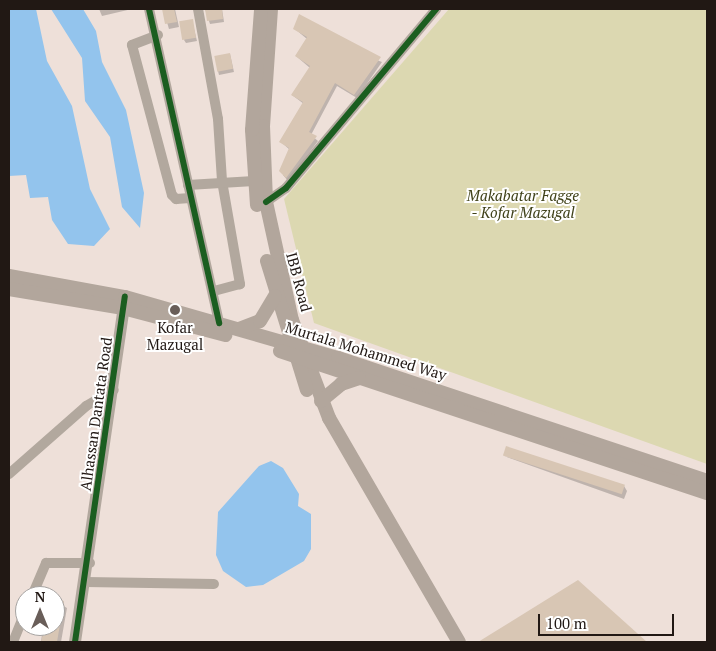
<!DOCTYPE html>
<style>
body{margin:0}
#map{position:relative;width:716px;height:651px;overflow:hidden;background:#eee0d9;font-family:"PT Serif",serif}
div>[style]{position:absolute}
.green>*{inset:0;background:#dcd8b1}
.water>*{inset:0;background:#93c4ed}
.shadow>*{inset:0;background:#0003}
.building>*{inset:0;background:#d8c6b4;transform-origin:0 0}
.minor>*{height:10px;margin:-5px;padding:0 5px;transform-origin:5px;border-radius:5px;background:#b2a89e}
.tertiary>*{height:12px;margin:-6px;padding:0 6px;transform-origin:6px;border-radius:6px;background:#b2a89e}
.secondary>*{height:14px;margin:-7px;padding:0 7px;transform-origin:7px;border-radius:7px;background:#b2a69c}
.cycleway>*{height:6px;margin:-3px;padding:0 3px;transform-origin:3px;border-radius:3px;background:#1b5e20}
.dots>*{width:14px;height:14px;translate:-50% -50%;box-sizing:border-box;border:2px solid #fff;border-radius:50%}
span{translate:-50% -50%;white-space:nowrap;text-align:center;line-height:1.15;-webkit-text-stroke:4px #fff;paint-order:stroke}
.park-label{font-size:15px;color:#40421a;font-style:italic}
.street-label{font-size:15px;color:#211814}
.poi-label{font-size:15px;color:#211814}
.frame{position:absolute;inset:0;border:10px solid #211814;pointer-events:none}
.north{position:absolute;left:15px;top:586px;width:50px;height:50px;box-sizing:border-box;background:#fff;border:1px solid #a6a3a1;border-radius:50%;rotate:0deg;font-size:14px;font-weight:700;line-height:20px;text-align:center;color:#211814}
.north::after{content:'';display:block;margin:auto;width:18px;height:22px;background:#695e59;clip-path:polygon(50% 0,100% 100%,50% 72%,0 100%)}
.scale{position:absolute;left:538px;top:614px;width:136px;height:22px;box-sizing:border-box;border:2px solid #211814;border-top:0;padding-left:6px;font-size:15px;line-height:18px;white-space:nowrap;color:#211814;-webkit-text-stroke:4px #fff;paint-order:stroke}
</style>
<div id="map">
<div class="green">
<i style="clip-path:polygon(449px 9px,707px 9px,707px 464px,314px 323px,284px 199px)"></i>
</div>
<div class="water">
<i style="clip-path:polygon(9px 9px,36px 9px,47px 61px,72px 106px,90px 189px,110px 229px,94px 246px,68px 244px,52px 220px,48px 197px,30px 198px,26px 175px,9px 176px)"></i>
<i style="clip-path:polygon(51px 9px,83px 9px,96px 31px,102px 62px,126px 110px,144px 193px,140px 228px,122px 207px,110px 137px,85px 101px,82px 58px)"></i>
<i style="clip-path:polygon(271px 461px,283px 468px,299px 494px,298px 506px,311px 514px,311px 549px,304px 561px,263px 585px,246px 587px,223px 571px,216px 555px,218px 512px,259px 466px)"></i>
</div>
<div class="shadow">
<i style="clip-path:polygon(99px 9px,132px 9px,102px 16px)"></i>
<i style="clip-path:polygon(163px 9px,175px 9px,179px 27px,169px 29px)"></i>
<i style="clip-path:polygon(205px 9px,222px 9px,224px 22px,210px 24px)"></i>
<i style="clip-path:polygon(192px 21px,197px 41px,186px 43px,184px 40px)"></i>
<i style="clip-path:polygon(295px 29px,382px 62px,357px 98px,337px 86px,311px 135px,318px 141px,288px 181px,283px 175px,290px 150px,281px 142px,304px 104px,292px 95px,310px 68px,296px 56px,307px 39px)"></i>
<i style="clip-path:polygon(230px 54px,234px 72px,219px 75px,218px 71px)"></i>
<i style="clip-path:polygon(504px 456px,624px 486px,627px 491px,624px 499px)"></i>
<i style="clip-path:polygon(578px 581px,645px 642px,481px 642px)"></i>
<i style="clip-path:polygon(55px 601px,67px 608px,61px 642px,41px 642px,43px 626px,55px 626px)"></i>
</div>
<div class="building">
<i style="clip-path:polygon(162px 9px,174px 9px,177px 22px,165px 24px)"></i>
<i style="clip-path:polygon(205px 9px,222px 9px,223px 19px,207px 21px)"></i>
<i style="clip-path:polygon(299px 14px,381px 57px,354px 95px,335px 83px,309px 132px,317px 136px,286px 178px,279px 171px,289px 148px,279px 142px,303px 102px,291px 95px,310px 66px,295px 56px,307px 37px,293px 29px)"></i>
<i style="left:193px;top:19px;width:19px;height:14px;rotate:81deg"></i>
<i style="left:230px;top:53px;width:16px;height:16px;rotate:79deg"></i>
<i style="left:506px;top:446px;width:125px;height:10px;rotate:18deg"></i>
<i style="clip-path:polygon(578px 580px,647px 642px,478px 642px)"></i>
<i style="clip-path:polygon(55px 600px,64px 601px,57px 642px,41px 642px,45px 626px,55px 626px)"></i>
</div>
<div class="minor">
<i style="left:149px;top:9px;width:322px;rotate:77.4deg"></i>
<i style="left:198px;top:9px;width:112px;rotate:79.7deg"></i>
<i style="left:218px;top:119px;width:62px;rotate:86.3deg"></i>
<i style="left:222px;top:181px;width:105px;rotate:80.1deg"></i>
<i style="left:240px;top:284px;width:27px;rotate:165deg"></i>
<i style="left:158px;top:35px;width:28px;rotate:159deg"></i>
<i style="left:132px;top:45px;width:155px;rotate:75.1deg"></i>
<i style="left:172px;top:195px;width:6px;rotate:45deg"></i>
<i style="left:176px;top:199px;width:14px;rotate:-4deg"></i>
<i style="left:188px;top:185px;width:66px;rotate:-3.5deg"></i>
<i style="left:266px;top:202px;width:24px;rotate:-35deg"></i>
<i style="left:286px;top:188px;width:234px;rotate:-50deg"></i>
<i style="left:9px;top:474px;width:103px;rotate:-41.4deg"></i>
<i style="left:86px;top:406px;width:32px;rotate:-30deg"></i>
<i style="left:86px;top:582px;width:128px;rotate:0.9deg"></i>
<i style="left:32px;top:596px;width:36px;rotate:-67deg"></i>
<i style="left:46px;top:563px;width:44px"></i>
<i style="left:13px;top:642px;width:31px;rotate:-68deg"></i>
</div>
<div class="tertiary">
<i style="left:75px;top:642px;width:348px;rotate:-81.7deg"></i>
</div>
<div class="secondary">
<i style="left:271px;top:9px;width:117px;rotate:93.9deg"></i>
<i style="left:263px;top:126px;width:76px;rotate:87.7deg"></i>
<i style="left:266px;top:202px;width:121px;rotate:77.6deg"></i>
<i style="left:292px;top:320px;width:105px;rotate:69.3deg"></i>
<i style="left:329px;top:418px;width:259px;rotate:59.9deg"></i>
<i style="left:257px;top:205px;width:75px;rotate:-93.8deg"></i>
<i style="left:252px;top:130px;width:121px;rotate:-85.7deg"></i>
<i style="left:267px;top:261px;width:135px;rotate:72.8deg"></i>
<i style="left:9px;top:276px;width:118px;rotate:10.3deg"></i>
<i style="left:125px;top:297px;width:222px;rotate:16deg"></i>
<i style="left:338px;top:358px;width:389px;rotate:18.4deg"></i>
<i style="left:9px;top:289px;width:116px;rotate:9.5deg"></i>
<i style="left:123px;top:308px;width:106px;rotate:14.8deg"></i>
<i style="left:239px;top:329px;width:22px;rotate:-21deg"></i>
<i style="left:260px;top:321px;width:29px;rotate:-59deg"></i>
<i style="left:280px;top:351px;width:450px;rotate:18.4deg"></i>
<i style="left:321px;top:401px;width:26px;rotate:-40deg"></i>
<i style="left:341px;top:384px;width:19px;rotate:-18deg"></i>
</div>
<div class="cycleway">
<i style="left:149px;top:9px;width:322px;rotate:77.4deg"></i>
<i style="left:266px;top:202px;width:24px;rotate:-35deg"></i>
<i style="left:286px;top:188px;width:234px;rotate:-50deg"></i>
<i style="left:75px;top:642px;width:349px;rotate:-81.8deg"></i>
</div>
<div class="dots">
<i style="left:175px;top:310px;background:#695e59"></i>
</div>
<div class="park-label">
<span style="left:523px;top:204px">Makabatar Fagge<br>- Kofar Mazugal</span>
</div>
<div class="street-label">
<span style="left:299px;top:282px;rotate:75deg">IBB Road</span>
<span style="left:366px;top:351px;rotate:17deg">Murtala Mohammed Way</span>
<span style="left:96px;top:414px;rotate:-82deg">Alhassan Dantata Road</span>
</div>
<div class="poi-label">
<span style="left:175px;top:336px">Kofar<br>Mazugal</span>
</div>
<div class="frame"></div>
<div class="north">N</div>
<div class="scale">100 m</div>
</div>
